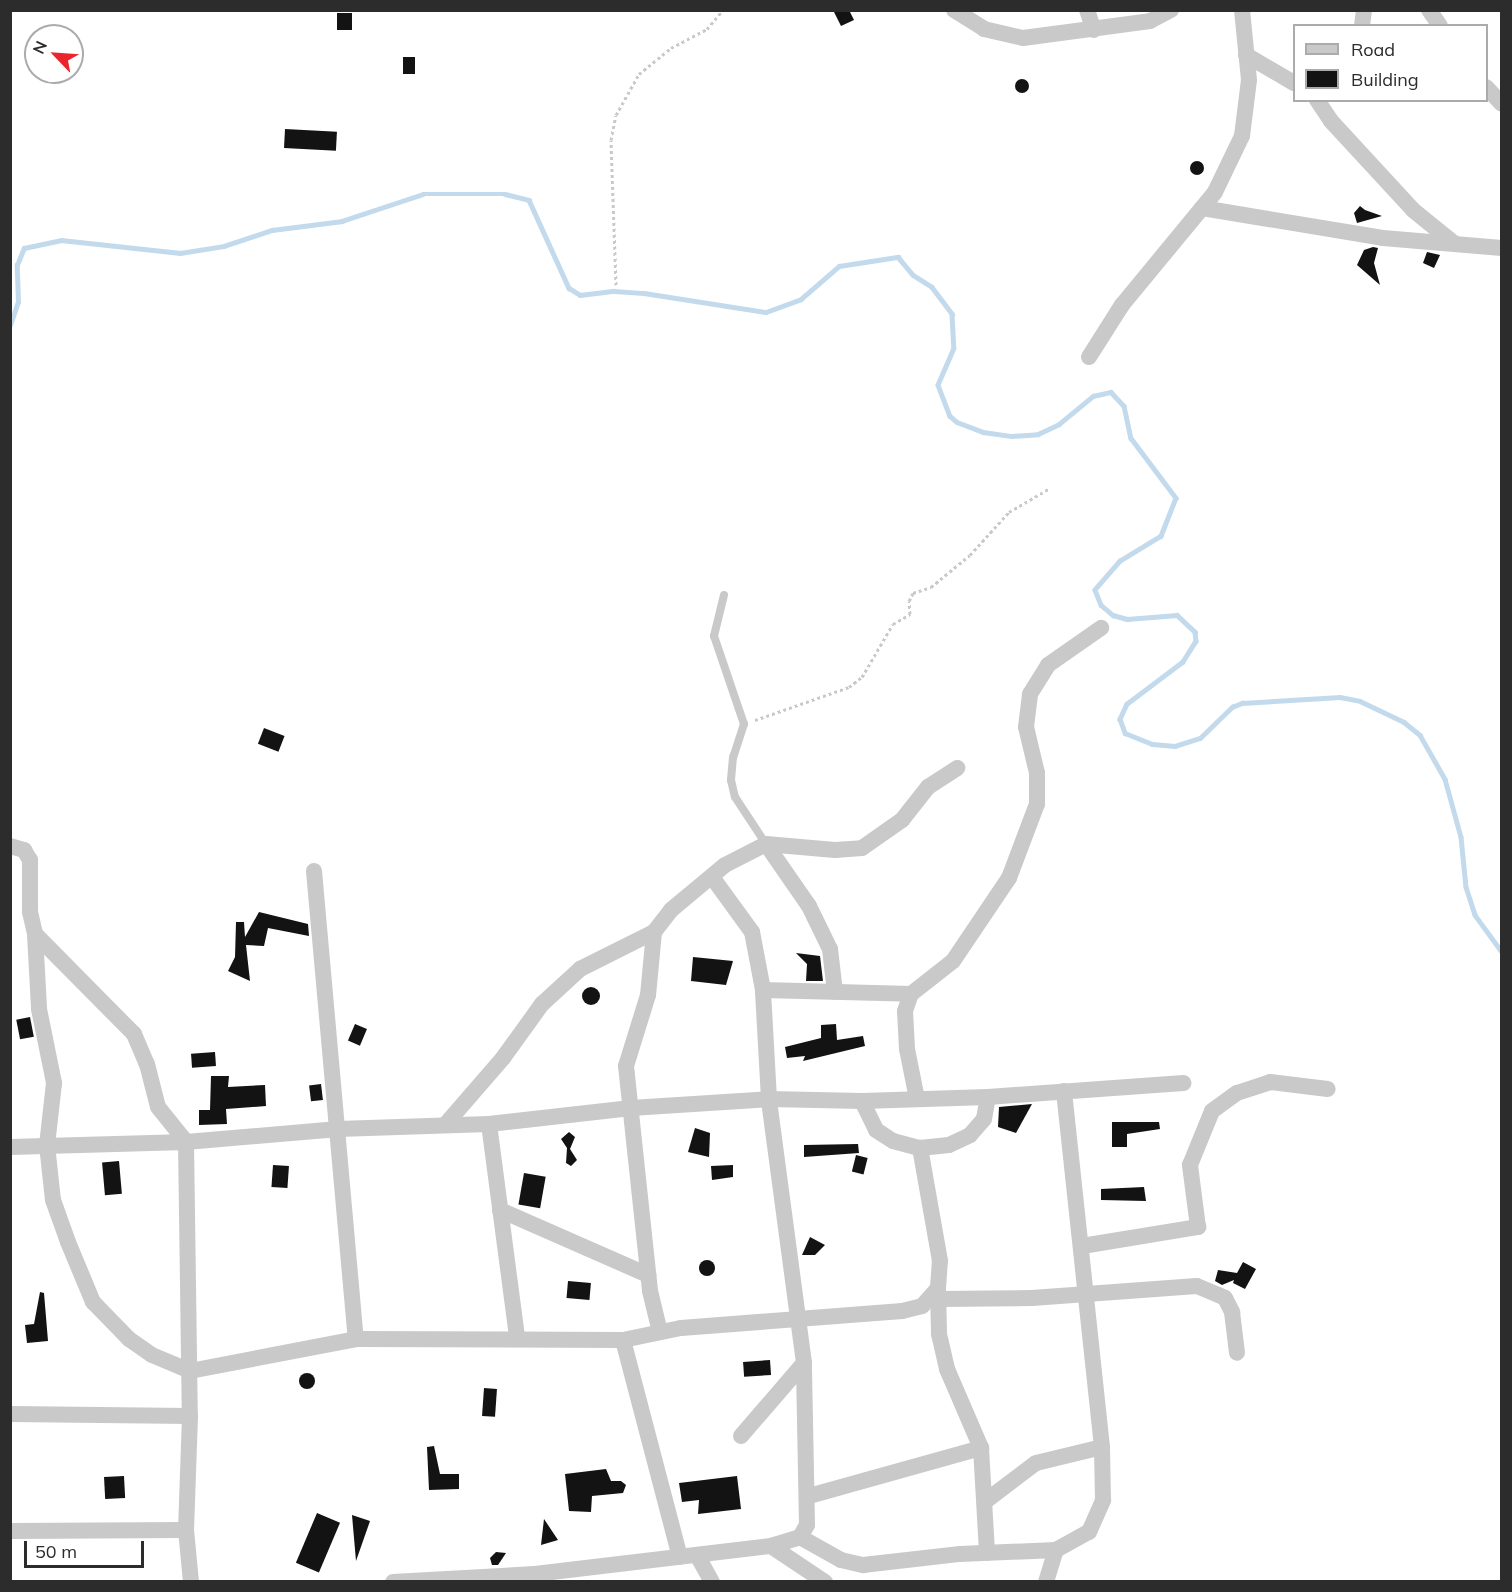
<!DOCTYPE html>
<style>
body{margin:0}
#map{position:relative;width:1512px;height:1592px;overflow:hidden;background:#fff;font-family:Mulish,sans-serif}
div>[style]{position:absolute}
.stream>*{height:4.5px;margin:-2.25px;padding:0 2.25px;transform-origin:2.25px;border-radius:2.25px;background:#c2daec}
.building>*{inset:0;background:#131313;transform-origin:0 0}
.round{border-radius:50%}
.path>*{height:3px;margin-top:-1.5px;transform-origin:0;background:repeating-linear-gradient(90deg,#c9c9c9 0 3px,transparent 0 6px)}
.lane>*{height:8px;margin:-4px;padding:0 4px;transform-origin:4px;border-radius:4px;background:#c9c9c9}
.street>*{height:16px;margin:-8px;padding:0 8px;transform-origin:8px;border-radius:8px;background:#c9c9c9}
span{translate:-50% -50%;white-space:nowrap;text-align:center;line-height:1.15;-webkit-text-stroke:6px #fff;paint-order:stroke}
.frame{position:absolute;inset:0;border:12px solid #2c2c2c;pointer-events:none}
.legend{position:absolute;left:1293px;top:24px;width:195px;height:78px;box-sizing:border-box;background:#fff;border:2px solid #ababab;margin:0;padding:8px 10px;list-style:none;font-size:18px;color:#2c2c2c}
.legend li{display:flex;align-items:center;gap:12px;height:30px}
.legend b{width:30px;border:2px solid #ababab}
.north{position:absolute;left:24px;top:24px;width:60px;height:60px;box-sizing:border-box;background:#fff;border:2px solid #ababab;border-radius:50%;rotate:295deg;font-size:16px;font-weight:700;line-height:24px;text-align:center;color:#2c2c2c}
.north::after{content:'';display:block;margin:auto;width:21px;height:27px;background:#eb252c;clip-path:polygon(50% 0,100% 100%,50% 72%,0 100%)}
.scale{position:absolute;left:24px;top:1541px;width:120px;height:27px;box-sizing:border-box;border:3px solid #2c2c2c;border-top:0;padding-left:8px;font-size:18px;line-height:21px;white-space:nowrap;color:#2c2c2c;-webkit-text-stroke:4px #fff;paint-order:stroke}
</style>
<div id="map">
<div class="stream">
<i style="left:10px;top:325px;width:24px;rotate:-71deg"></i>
<i style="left:18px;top:302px;width:37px;rotate:-92deg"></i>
<i style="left:17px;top:265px;width:18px;rotate:-68deg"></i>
<i style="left:24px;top:248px;width:38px;rotate:-12deg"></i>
<i style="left:61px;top:240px;width:120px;rotate:6.2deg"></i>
<i style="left:180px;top:253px;width:45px;rotate:-9deg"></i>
<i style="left:224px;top:246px;width:51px;rotate:-18.4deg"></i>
<i style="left:272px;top:230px;width:71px;rotate:-7.3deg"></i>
<i style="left:342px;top:221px;width:85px;rotate:-18.4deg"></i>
<i style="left:423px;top:194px;width:82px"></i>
<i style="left:505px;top:194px;width:25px;rotate:14deg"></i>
<i style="left:529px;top:200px;width:97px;rotate:65.6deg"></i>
<i style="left:569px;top:288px;width:13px;rotate:32deg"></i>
<i style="left:580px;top:295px;width:34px;rotate:-7deg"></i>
<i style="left:614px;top:291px;width:30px;rotate:4deg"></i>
<i style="left:644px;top:293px;width:123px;rotate:8.9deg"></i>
<i style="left:766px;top:312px;width:37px;rotate:-20deg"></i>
<i style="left:801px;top:299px;width:50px;rotate:-41deg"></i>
<i style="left:839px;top:266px;width:60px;rotate:-8.7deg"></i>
<i style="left:898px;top:257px;width:23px;rotate:50deg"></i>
<i style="left:913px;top:275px;width:22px;rotate:32deg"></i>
<i style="left:932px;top:287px;width:34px;rotate:53deg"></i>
<i style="left:952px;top:314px;width:34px;rotate:87deg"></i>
<i style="left:954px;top:348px;width:40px;rotate:113.4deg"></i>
<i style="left:938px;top:385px;width:33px;rotate:69deg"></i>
<i style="left:950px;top:416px;width:9px;rotate:41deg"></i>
<i style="left:957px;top:422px;width:28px;rotate:21deg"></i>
<i style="left:983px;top:432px;width:29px;rotate:8deg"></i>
<i style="left:1012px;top:436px;width:26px;rotate:-4deg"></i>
<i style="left:1038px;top:434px;width:23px;rotate:-25deg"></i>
<i style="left:1059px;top:424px;width:44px;rotate:-39.5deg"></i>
<i style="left:1093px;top:396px;width:18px;rotate:-13deg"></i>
<i style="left:1111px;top:392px;width:19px;rotate:47deg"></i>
<i style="left:1124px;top:406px;width:33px;rotate:78deg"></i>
<i style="left:1131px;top:438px;width:75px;rotate:53.1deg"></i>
<i style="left:1176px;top:498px;width:41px;rotate:111.5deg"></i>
<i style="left:1161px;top:536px;width:48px;rotate:148.6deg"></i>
<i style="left:1120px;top:561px;width:38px;rotate:131deg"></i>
<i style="left:1095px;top:590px;width:16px;rotate:68deg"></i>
<i style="left:1101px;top:605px;width:16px;rotate:40deg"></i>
<i style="left:1113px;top:615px;width:15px;rotate:16deg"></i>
<i style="left:1127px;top:619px;width:50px;rotate:-4.6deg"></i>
<i style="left:1177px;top:615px;width:25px;rotate:43deg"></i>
<i style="left:1195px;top:632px;width:9px;rotate:84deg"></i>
<i style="left:1196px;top:641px;width:25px;rotate:122deg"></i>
<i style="left:1183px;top:662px;width:70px;rotate:143.1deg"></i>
<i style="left:1127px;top:704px;width:17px;rotate:115deg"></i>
<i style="left:1120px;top:719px;width:15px;rotate:70deg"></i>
<i style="left:1125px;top:733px;width:29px;rotate:22deg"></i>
<i style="left:1152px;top:744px;width:23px;rotate:5deg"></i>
<i style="left:1175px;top:746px;width:26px;rotate:-18deg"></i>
<i style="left:1200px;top:738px;width:45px;rotate:-44.1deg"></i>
<i style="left:1232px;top:707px;width:11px;rotate:-22deg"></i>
<i style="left:1242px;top:703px;width:98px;rotate:-3.5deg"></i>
<i style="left:1340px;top:697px;width:20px;rotate:11deg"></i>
<i style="left:1360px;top:701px;width:49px;rotate:25.5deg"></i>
<i style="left:1404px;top:722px;width:21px;rotate:39deg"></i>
<i style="left:1420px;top:735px;width:51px;rotate:60.4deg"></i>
<i style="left:1445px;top:779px;width:60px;rotate:74.6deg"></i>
<i style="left:1461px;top:837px;width:50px;rotate:84.3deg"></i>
<i style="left:1466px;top:887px;width:29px;rotate:72deg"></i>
<i style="left:1475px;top:915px;width:46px;rotate:53.9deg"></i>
</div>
<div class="building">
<i style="clip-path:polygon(833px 10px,849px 10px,854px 20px,841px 26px)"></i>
<i style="left:337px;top:13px;width:15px;height:17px"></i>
<i style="left:403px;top:57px;width:12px;height:17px"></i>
<i class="round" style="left:1015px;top:79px;width:14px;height:14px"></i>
<i style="left:285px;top:129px;width:52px;height:19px;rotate:3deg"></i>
<i class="round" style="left:1190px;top:161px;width:14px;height:14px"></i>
<i style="clip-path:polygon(1360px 206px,1365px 210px,1382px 216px,1357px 223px,1354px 213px)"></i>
<i style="clip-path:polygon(1373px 247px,1378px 248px,1374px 263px,1380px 285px,1357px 265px,1364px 250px)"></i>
<i style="clip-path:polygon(1427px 252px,1440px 255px,1434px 268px,1423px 263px)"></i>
<i style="left:264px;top:728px;width:22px;height:17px;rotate:21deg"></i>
<i style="clip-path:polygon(259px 912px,308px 924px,309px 936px,268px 928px,264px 946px,246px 945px,250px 981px,228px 971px,235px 957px,236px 922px,244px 922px,245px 937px)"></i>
<i style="clip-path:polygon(796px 953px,820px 956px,823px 981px,806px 981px,807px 964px)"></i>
<i style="clip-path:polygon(693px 957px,733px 961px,726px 985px,691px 981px)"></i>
<i class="round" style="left:582px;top:987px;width:18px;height:18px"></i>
<i style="left:30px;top:1017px;width:20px;height:14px;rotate:79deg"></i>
<i style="left:355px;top:1024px;width:13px;height:18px;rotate:23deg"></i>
<i style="clip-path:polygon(836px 1024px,837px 1040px,863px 1036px,865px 1046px,803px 1061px,805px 1056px,787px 1058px,785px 1047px,821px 1038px,821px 1025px)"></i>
<i style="left:215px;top:1052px;width:14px;height:24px;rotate:86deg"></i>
<i style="clip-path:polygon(211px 1076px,229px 1076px,228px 1087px,265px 1085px,266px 1106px,226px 1109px,227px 1124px,199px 1125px,199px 1110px,210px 1110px)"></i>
<i style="left:321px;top:1084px;width:16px;height:12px;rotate:83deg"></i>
<i style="clip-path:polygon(1032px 1104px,1016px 1133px,998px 1127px,999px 1107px)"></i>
<i style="clip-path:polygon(1112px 1122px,1159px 1122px,1160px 1129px,1127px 1134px,1127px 1147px,1112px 1147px)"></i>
<i style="clip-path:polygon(695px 1128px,710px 1133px,709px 1157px,688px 1152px)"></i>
<i style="clip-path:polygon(569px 1132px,575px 1137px,570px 1149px,577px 1160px,571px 1166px,566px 1163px,567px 1148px,561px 1139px)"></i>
<i style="clip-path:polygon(858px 1144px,859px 1153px,804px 1157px,804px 1145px)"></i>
<i style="left:856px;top:1155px;width:12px;height:17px;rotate:14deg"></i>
<i style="left:119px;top:1161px;width:33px;height:17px;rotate:85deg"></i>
<i style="left:273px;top:1165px;width:16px;height:22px;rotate:4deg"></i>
<i style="clip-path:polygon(733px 1165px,733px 1177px,712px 1180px,711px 1166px)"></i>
<i style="left:524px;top:1173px;width:22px;height:32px;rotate:10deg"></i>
<i style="clip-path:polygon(1144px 1187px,1146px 1201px,1101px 1200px,1101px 1189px)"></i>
<i style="clip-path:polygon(810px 1237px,825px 1245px,815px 1255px,802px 1255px)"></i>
<i class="round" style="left:699px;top:1260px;width:16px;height:16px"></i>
<i style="clip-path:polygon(1243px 1262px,1256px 1269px,1245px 1289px,1233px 1283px,1234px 1280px,1222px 1285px,1215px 1281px,1218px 1270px,1237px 1273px)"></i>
<i style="left:568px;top:1281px;width:23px;height:17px;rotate:5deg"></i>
<i style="clip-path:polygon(40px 1292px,44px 1293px,48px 1341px,27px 1343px,25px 1325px,34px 1324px)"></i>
<i style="left:770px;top:1360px;width:15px;height:27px;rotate:86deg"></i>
<i class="round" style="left:299px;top:1373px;width:16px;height:16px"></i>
<i style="left:484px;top:1388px;width:13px;height:28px;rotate:4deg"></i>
<i style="clip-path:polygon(434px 1446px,440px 1474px,459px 1474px,459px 1489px,429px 1490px,427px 1447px)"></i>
<i style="clip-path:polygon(606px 1469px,611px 1481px,621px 1481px,626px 1485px,623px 1493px,592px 1496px,591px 1512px,569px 1511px,565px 1474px)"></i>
<i style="left:124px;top:1476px;width:22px;height:20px;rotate:87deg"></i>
<i style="clip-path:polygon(737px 1476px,741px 1509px,698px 1514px,699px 1500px,682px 1502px,679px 1483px)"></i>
<i style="left:317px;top:1513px;width:25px;height:54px;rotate:23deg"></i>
<i style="clip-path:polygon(352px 1515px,370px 1521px,356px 1561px)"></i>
<i style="clip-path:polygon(544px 1519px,558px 1540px,541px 1545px)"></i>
<i style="clip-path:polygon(496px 1552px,506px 1553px,498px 1565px,492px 1565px,490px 1558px)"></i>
</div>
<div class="path">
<i style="left:616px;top:285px;width:145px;rotate:-92deg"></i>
<i style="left:611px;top:140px;width:25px;rotate:-79deg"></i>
<i style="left:616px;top:115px;width:47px;rotate:-60.7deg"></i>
<i style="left:639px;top:74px;width:41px;rotate:-39.1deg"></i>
<i style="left:671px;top:48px;width:41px;rotate:-27.8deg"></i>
<i style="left:707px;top:29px;width:25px;rotate:-50deg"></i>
<i style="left:755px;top:720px;width:100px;rotate:-19.3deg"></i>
<i style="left:849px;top:687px;width:16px;rotate:-38deg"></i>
<i style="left:862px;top:677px;width:61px;rotate:-59.7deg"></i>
<i style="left:893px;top:624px;width:20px;rotate:-30deg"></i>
<i style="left:910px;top:614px;width:13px;rotate:-94deg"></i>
<i style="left:909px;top:601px;width:9px;rotate:-63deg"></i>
<i style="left:913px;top:593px;width:19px;rotate:-18deg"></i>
<i style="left:931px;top:587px;width:50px;rotate:-39.4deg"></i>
<i style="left:970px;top:555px;width:58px;rotate:-47.8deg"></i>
<i style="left:1009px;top:512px;width:48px;rotate:-30.3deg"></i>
</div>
<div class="lane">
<i style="left:724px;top:595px;width:42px;rotate:103.7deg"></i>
<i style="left:714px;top:636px;width:93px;rotate:71.2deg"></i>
<i style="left:744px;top:724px;width:35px;rotate:108deg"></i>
<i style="left:733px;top:757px;width:23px;rotate:95deg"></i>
<i style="left:731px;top:780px;width:17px;rotate:77deg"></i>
<i style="left:735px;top:797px;width:56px;rotate:56.6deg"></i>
</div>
<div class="street">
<i style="left:954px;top:10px;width:36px;rotate:32deg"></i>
<i style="left:984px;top:29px;width:40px;rotate:13deg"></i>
<i style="left:1023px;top:38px;width:128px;rotate:-7.6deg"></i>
<i style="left:1150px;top:21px;width:24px;rotate:-28deg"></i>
<i style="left:1087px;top:10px;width:21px;rotate:71deg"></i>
<i style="left:1429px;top:10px;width:19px;rotate:55deg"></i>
<i style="left:1362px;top:26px;width:16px;rotate:-83deg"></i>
<i style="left:1246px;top:55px;width:56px;rotate:30.3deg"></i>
<i style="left:1486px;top:87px;width:23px;rotate:47deg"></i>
<i style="left:1317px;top:100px;width:25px;rotate:56deg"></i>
<i style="left:1331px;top:121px;width:121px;rotate:47.3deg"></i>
<i style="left:1413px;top:210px;width:54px;rotate:39deg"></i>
<i style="left:1202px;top:208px;width:183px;rotate:9.4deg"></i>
<i style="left:1383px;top:238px;width:119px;rotate:4.8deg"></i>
<i style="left:1089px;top:357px;width:62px;rotate:-57.6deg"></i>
<i style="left:1122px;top:305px;width:146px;rotate:-50.5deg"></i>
<i style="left:1215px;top:192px;width:62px;rotate:-64.3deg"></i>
<i style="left:1242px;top:136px;width:56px;rotate:-82.9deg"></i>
<i style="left:1249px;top:80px;width:70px;rotate:-95.7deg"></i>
<i style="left:766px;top:844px;width:75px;rotate:55.3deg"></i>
<i style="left:809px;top:906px;width:48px;rotate:64deg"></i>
<i style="left:830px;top:949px;width:43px;rotate:83.4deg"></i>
<i style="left:10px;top:846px;width:15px;rotate:16deg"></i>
<i style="left:24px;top:850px;width:12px;rotate:59deg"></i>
<i style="left:30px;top:860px;width:52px;rotate:90deg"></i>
<i style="left:30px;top:912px;width:23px;rotate:77deg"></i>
<i style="left:35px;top:934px;width:141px;rotate:45.3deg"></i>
<i style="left:134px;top:1034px;width:33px;rotate:67deg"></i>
<i style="left:147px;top:1064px;width:44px;rotate:75.7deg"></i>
<i style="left:158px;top:1107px;width:45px;rotate:51.3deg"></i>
<i style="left:186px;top:1142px;width:274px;rotate:89.2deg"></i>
<i style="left:190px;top:1416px;width:114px;rotate:92deg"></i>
<i style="left:186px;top:1530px;width:52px;rotate:84.5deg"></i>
<i style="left:314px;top:871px;width:470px;rotate:84.9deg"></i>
<i style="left:654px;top:932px;width:63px;rotate:95.4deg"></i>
<i style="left:648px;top:995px;width:74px;rotate:107.2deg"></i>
<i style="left:626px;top:1066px;width:226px;rotate:83.9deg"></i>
<i style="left:650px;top:1291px;width:42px;rotate:76.3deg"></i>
<i style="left:35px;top:934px;width:75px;rotate:86.9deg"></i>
<i style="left:39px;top:1009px;width:76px;rotate:78.5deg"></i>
<i style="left:54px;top:1083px;width:62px;rotate:96.4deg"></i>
<i style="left:47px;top:1145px;width:55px;rotate:83.8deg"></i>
<i style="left:53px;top:1200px;width:45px;rotate:70.3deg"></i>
<i style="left:68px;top:1242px;width:65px;rotate:67.4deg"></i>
<i style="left:93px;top:1302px;width:52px;rotate:45.8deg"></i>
<i style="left:129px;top:1339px;width:28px;rotate:35deg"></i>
<i style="left:152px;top:1355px;width:41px;rotate:22.8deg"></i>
<i style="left:190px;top:1371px;width:169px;rotate:-10.9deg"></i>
<i style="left:356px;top:1339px;width:267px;rotate:0.2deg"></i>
<i style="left:623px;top:1340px;width:59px;rotate:-11.7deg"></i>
<i style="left:681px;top:1328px;width:222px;rotate:-4.4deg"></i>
<i style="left:902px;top:1311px;width:21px;rotate:-14deg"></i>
<i style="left:922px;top:1306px;width:24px;rotate:-48deg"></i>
<i style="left:938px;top:1288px;width:27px;rotate:-86deg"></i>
<i style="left:940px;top:1261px;width:115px;rotate:-100deg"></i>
<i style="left:763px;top:990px;width:148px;rotate:1.5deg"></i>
<i style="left:917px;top:1099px;width:51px;rotate:-101.3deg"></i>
<i style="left:907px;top:1049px;width:38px;rotate:-93deg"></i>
<i style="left:905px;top:1011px;width:18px;rotate:-71deg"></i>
<i style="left:911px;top:994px;width:53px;rotate:-38.2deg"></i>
<i style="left:953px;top:961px;width:100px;rotate:-56deg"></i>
<i style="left:1009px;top:878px;width:79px;rotate:-69.3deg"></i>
<i style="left:1037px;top:804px;width:31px;rotate:-90deg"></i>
<i style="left:1037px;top:773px;width:47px;rotate:-103.4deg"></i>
<i style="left:1026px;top:727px;width:33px;rotate:-83deg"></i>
<i style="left:1030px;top:694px;width:34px;rotate:-58deg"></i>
<i style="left:1048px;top:665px;width:65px;rotate:-34.9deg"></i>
<i style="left:862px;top:1101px;width:32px;rotate:64deg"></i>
<i style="left:876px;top:1130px;width:20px;rotate:33deg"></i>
<i style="left:893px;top:1141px;width:28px;rotate:15deg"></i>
<i style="left:920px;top:1148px;width:29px;rotate:-6deg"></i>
<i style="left:949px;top:1145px;width:23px;rotate:-25deg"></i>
<i style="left:970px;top:1135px;width:21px;rotate:-49deg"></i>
<i style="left:984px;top:1119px;width:22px;rotate:-80deg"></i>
<i style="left:489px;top:1124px;width:216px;rotate:82.5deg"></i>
<i style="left:445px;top:1125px;width:89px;rotate:-49.1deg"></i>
<i style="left:503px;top:1058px;width:67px;rotate:-54.2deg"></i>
<i style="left:542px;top:1004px;width:52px;rotate:-42.6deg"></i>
<i style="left:580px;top:969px;width:83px;rotate:-26.6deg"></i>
<i style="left:654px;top:932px;width:28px;rotate:-52deg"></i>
<i style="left:671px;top:910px;width:70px;rotate:-39.8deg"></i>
<i style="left:725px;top:865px;width:46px;rotate:-27.1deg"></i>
<i style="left:766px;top:844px;width:69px;rotate:5deg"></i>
<i style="left:835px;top:850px;width:27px;rotate:-4deg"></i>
<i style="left:862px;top:848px;width:49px;rotate:-35deg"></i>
<i style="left:902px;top:820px;width:42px;rotate:-51.8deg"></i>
<i style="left:928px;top:787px;width:35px;rotate:-33deg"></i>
<i style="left:10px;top:1147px;width:176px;rotate:-1.6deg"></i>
<i style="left:186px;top:1142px;width:153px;rotate:-4.9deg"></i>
<i style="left:338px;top:1129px;width:151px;rotate:-1.9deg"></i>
<i style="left:489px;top:1124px;width:143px;rotate:-6.4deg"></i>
<i style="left:631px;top:1108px;width:138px;rotate:-3.7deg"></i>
<i style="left:769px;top:1099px;width:93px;rotate:1.2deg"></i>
<i style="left:862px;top:1101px;width:126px;rotate:-1.8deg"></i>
<i style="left:988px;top:1097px;width:196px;rotate:-4.1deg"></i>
<i style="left:500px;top:1210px;width:162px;rotate:23.7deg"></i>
<i style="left:1082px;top:1246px;width:118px;rotate:-9.3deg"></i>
<i style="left:1198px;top:1227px;width:63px;rotate:-97.4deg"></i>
<i style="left:1190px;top:1165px;width:58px;rotate:-67.8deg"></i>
<i style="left:1212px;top:1111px;width:31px;rotate:-36deg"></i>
<i style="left:1237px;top:1093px;width:35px;rotate:-18deg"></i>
<i style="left:1270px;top:1082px;width:58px;rotate:6.9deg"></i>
<i style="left:938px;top:1289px;width:45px;rotate:88.7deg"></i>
<i style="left:939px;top:1334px;width:36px;rotate:77deg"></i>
<i style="left:947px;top:1369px;width:86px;rotate:66.7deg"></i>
<i style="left:981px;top:1448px;width:105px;rotate:86.7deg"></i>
<i style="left:938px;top:1299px;width:94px;rotate:-0.6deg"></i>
<i style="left:1032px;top:1298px;width:165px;rotate:-4.2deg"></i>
<i style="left:1197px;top:1286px;width:30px;rotate:23deg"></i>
<i style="left:1225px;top:1298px;width:16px;rotate:63deg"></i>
<i style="left:1232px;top:1312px;width:41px;rotate:83deg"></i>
<i style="left:623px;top:1340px;width:224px;rotate:75.3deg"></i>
<i style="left:10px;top:1414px;width:180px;rotate:0.6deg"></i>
<i style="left:741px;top:1436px;width:96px;rotate:-49.2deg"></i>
<i style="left:809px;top:1496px;width:179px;rotate:-15.6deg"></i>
<i style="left:987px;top:1500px;width:61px;rotate:-37.1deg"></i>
<i style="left:1036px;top:1463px;width:68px;rotate:-13.6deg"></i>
<i style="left:10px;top:1531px;width:176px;rotate:-0.3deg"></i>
<i style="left:800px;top:1537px;width:47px;rotate:29.3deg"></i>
<i style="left:841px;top:1560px;width:23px;rotate:13deg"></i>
<i style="left:863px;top:1565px;width:98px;rotate:-6.5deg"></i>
<i style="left:960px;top:1554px;width:96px;rotate:-2.4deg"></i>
<i style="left:1056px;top:1550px;width:38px;rotate:-29deg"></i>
<i style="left:1089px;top:1532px;width:35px;rotate:-66deg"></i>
<i style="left:1103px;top:1500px;width:53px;rotate:-91.1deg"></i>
<i style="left:1102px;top:1447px;width:358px;rotate:-96.1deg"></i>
<i style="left:771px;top:1546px;width:65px;rotate:33.7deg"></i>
<i style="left:697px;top:1555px;width:31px;rotate:61deg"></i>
<i style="left:393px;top:1582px;width:142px;rotate:-3.2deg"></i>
<i style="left:535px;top:1574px;width:238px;rotate:-6.8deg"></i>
<i style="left:771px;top:1546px;width:30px;rotate:-17deg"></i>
<i style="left:800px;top:1537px;width:14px;rotate:-60deg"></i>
<i style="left:807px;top:1525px;width:162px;rotate:-91.1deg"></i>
<i style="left:804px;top:1363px;width:266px;rotate:-97.6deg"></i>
<i style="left:769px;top:1099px;width:109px;rotate:-93.2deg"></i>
<i style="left:763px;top:990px;width:59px;rotate:-100.7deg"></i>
<i style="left:752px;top:932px;width:68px;rotate:-126deg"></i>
<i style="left:1046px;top:1582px;width:34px;rotate:-73deg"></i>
</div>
<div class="frame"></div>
<ul class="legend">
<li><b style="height:8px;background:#c9c9c9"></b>Road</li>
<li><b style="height:16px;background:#131313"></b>Building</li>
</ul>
<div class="north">N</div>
<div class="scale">50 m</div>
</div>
